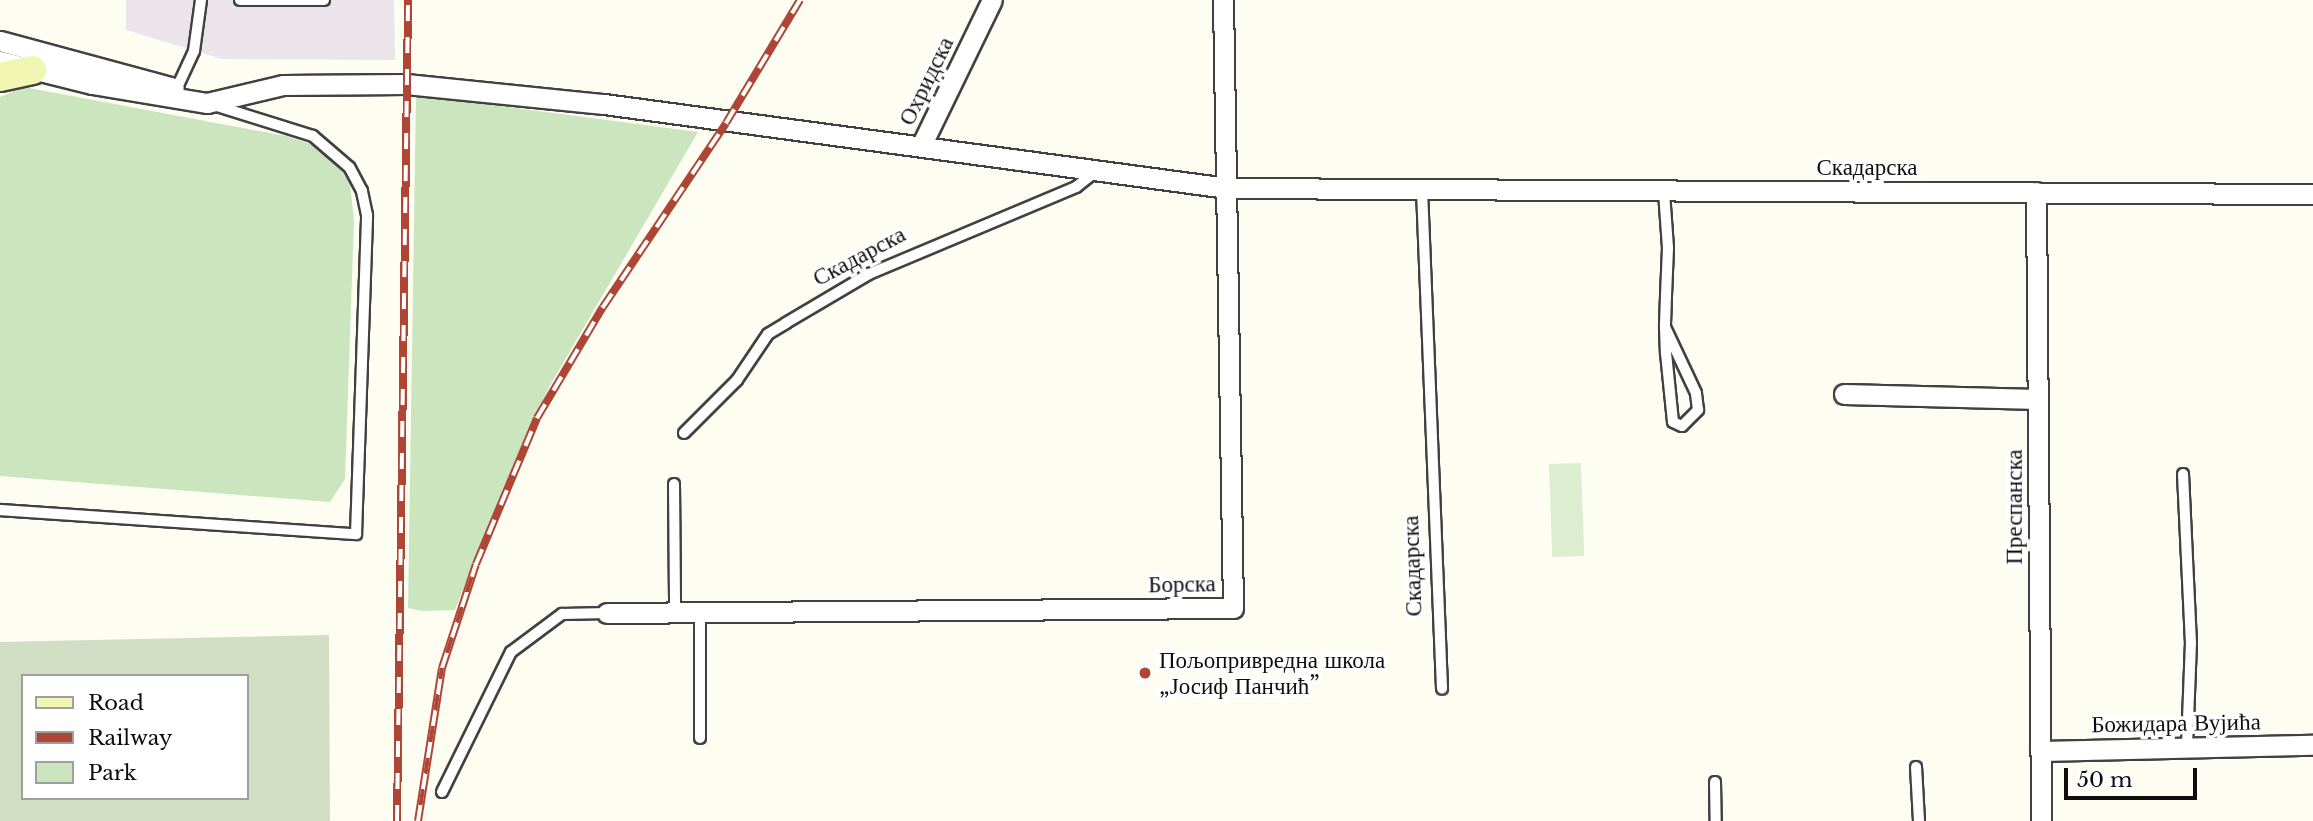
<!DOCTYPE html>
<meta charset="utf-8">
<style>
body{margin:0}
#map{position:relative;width:2313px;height:821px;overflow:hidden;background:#fdfdf1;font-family:"Libre Baskerville",serif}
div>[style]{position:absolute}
.industrial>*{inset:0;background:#ece4eb}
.green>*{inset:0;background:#cbe5be}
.cemetery>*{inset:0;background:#d1dec4}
.pitch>*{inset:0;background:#ddedcf;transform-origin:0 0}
.roads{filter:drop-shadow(2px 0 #414141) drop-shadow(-2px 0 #414141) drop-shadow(0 2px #414141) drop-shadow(0 -2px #414141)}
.service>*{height:10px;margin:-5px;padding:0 5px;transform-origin:5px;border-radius:5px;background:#fff}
.minor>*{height:19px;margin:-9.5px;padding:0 9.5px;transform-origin:9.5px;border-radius:9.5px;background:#fff}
.secondary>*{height:28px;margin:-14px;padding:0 14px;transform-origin:14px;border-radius:14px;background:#f1f6b3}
.rail>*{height:8px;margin-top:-4px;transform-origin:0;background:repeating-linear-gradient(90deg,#fff 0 16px,#af4635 0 32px);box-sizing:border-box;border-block:2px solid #af4635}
.dots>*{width:19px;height:19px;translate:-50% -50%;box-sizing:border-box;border:4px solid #fff;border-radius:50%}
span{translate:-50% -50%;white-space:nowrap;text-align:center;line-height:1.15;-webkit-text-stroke:7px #fff;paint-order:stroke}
.street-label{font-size:23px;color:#0e0e0e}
.poi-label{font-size:23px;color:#0e0e0e}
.left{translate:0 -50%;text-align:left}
.legend{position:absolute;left:21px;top:674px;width:228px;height:126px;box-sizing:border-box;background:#fff;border:2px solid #9f9f9f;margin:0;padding:9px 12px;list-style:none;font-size:21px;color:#0e0e0e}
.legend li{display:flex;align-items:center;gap:14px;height:35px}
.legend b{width:35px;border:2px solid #9f9f9f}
.scale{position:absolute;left:2064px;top:768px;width:133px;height:32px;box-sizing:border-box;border:4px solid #0e0e0e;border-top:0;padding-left:9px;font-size:21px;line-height:24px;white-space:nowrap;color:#0e0e0e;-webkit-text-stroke:5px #fff;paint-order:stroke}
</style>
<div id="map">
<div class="industrial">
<i style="clip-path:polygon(126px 0,394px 0,395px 60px,222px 59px,126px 30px)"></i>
</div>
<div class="green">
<i style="clip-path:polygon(24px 87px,286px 136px,317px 146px,338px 165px,350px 184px,354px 220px,345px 479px,330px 502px,0 476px,0 97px)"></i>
<i style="clip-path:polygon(416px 95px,698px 132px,549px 387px,518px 453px,455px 610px,422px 611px,408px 608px)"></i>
</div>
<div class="cemetery">
<i style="clip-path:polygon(evenodd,329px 635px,330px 821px,0 821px,0 642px,329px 635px,23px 676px,247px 676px,247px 798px,23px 798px,23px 676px)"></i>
</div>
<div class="pitch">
<i style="left:1581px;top:463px;width:93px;height:32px;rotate:88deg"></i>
</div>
<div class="roads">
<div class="service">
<i style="left:240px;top:0;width:84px"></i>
<i style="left:175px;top:92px;width:45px;rotate:-65.1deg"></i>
<i style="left:194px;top:51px;width:51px;rotate:-82.2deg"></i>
<i style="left:1422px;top:190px;width:499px;rotate:87.7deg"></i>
<i style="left:1664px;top:192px;width:56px;rotate:85.9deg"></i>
<i style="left:1668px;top:248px;width:48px;rotate:92.4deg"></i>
<i style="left:1666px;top:296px;width:31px;rotate:92deg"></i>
<i style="left:1665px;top:327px;width:26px;rotate:88deg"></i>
<i style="left:1666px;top:353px;width:69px;rotate:84.2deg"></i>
<i style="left:1673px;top:422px;width:10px;rotate:24deg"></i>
<i style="left:1682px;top:426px;width:23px;rotate:-45deg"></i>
<i style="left:1698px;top:410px;width:17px;rotate:-97deg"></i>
<i style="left:1696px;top:393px;width:73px;rotate:-115.2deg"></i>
<i style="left:684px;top:433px;width:75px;rotate:-45deg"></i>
<i style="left:737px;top:380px;width:55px;rotate:-56deg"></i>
<i style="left:768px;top:334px;width:21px;rotate:-31deg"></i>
<i style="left:786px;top:323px;width:96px;rotate:-30.6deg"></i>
<i style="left:869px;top:274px;width:225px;rotate:-22.8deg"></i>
<i style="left:1076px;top:187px;width:23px;rotate:-38deg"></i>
<i style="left:2183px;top:474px;width:168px;rotate:87.3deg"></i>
<i style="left:2191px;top:642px;width:106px;rotate:92.2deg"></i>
<i style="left:674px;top:484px;width:126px;rotate:89.5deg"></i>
<i style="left:0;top:510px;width:357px;rotate:3.9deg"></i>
<i style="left:356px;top:534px;width:319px;rotate:-88deg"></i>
<i style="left:367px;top:215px;width:25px;rotate:-102deg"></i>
<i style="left:362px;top:191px;width:27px;rotate:-118deg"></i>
<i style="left:349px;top:167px;width:48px;rotate:-139.3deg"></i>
<i style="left:313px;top:136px;width:104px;rotate:-162.6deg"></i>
<i style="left:700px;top:738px;width:128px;rotate:-90deg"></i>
<i style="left:1916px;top:767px;width:54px;rotate:86.8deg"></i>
<i style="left:1715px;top:782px;width:39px;rotate:89deg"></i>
<i style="left:442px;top:792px;width:156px;rotate:-63.8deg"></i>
<i style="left:511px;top:652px;width:64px;rotate:-36.7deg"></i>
<i style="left:562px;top:614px;width:45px;rotate:-1.3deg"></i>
</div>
<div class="minor">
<i style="left:0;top:41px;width:180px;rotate:15.1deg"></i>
<i style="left:0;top:61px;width:95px;rotate:14deg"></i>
<i style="left:92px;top:84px;width:117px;rotate:9.4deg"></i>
<i style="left:207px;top:103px;width:78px;rotate:-13.3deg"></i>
<i style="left:283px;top:85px;width:123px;rotate:-0.5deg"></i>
<i style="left:406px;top:84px;width:199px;rotate:5.8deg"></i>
<i style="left:604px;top:104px;width:629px;rotate:7.68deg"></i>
<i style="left:1227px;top:188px;width:1086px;rotate:0.32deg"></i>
<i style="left:921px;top:146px;width:162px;rotate:-64.1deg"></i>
<i style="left:2036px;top:192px;width:629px;rotate:89.54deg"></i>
<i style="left:1844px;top:394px;width:194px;rotate:1.5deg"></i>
<i style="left:607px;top:613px;width:626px;rotate:-0.46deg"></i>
<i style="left:1233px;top:608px;width:608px;rotate:-90.94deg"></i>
<i style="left:2040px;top:751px;width:273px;rotate:-1.3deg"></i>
</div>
<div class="secondary">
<i style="left:0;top:77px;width:33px;rotate:-12deg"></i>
</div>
</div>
<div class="rail">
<i style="left:397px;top:821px;width:821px;rotate:-89.23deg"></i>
<i style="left:418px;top:821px;width:155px;rotate:-81.1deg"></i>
<i style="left:442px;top:668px;width:109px;rotate:-71.9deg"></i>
<i style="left:476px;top:564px;width:158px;rotate:-67.3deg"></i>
<i style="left:537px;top:418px;width:129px;rotate:-59.3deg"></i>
<i style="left:603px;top:307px;width:221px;rotate:-56.2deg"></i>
<i style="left:726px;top:123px;width:144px;rotate:-59deg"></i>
</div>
<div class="dots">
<i style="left:1145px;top:673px;background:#af4635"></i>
</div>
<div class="street-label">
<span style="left:926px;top:81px;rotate:-64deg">Охридска</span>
<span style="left:1867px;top:167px">Скадарска</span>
<span style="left:859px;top:256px;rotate:-28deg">Скадарска</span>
<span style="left:2014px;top:507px;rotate:-90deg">Преспанска</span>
<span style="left:1412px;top:566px;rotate:-92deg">Скадарска</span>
<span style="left:1182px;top:584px;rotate:-1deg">Борска</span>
<span style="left:2176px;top:723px;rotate:-1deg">Божидара Вујића</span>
</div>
<div class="poi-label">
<span class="left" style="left:1159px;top:673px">Пољопривредна школа<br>„Јосиф Панчић”</span>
</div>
<ul class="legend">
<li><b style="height:9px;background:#f1f6b3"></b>Road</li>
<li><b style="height:9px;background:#af4635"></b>Railway</li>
<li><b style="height:19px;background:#cbe5be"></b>Park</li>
</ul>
<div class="scale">50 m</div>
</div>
